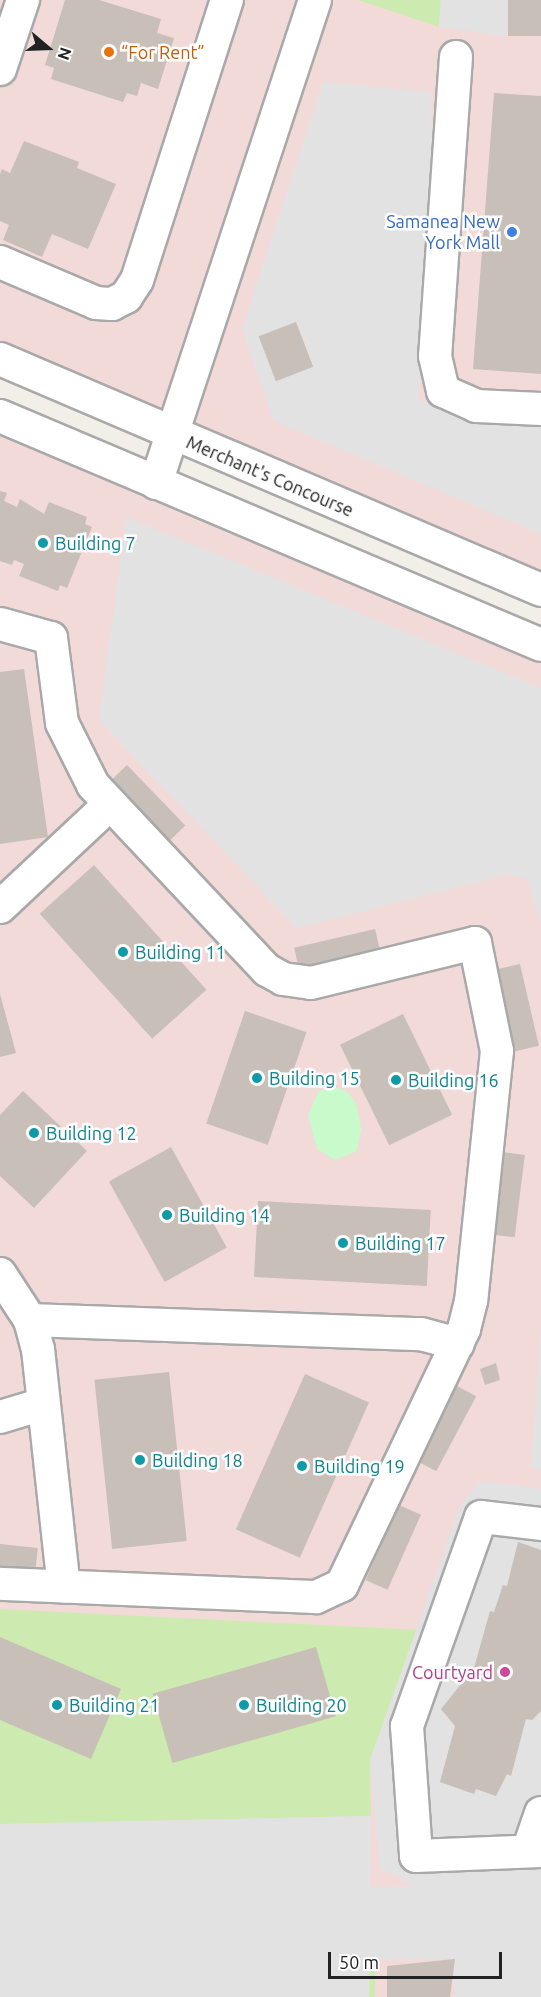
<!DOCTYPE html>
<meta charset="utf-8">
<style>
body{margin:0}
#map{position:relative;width:541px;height:1997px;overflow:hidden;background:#f2efe9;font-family:Ubuntu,sans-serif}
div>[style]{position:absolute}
.commercial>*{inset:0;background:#f2dad9}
.grass>*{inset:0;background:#cdebb0;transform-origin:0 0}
.park>*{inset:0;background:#c8facc}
.parking>*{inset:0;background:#e2e2e2}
.building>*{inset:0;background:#c7bfb8;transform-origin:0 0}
.roads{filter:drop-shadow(2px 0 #a9a9a9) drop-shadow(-2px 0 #a9a9a9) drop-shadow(0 2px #a9a9a9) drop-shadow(0 -2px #a9a9a9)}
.minor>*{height:32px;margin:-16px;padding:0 16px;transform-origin:16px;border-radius:16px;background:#fff}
.dots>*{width:16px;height:16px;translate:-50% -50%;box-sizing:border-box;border:3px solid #fff;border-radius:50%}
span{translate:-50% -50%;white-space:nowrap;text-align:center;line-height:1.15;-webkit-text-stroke:5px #fff;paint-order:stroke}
.food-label{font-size:18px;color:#c56008}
.left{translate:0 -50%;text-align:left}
.shop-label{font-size:18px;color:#366cbe}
.right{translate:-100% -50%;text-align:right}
.street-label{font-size:18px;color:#222}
.culture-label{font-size:18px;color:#0d838f}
.hotel-label{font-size:18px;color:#b23c85}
.north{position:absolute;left:18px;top:18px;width:60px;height:60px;-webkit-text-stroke:4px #fff;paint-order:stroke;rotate:109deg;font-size:16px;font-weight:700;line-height:24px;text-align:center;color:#222}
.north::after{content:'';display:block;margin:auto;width:21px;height:27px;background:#222;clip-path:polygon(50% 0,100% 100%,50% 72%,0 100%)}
.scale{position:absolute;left:328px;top:1952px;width:174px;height:27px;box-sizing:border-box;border:3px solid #222;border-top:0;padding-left:8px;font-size:18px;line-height:21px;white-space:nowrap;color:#222;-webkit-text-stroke:4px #fff;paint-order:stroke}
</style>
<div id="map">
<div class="commercial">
<i style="clip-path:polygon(0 0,541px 0,541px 590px,0 359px)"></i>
<i style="clip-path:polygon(0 416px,541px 645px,541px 1997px,0 1997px)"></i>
</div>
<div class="grass">
<i style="clip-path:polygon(358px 0,441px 0,439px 27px)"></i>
<i style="clip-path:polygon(0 1609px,420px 1630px,370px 1760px,371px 1816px,0 1824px)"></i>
<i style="left:367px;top:1934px;width:8px;height:63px"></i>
</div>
<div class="park">
<i style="clip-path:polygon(332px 1086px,346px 1091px,356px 1103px,361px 1129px,357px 1151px,335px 1160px,317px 1149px,308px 1115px,318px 1092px)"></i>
</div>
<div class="parking">
<i style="clip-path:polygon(441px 0,508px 0,507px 36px,439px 27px)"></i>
<i style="clip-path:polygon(323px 82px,431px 92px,433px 170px,418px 400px,475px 420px,541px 425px,541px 534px,274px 421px,242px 330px)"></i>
<i style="clip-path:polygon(126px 517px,541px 688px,541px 924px,527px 879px,510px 874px,297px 928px,99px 720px)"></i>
<i style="clip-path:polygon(541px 1326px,541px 1469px,531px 1468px)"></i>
<i style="clip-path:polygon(481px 1481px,541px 1489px,541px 1997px,455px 1997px,454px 1959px,370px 1960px,369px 1997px,0 1997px,0 1824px,371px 1816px,370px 1887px,413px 1886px,380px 1868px,370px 1760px,461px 1503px)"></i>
</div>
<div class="building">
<i style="clip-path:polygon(65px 0,99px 0,161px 19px,157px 33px,174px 38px,158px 89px,141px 83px,137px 96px,127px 93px,123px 102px,51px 79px,54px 68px,45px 65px)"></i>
<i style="left:508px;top:0;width:33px;height:36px"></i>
<i style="clip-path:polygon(494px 93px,541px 96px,541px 374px,473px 369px)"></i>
<i style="clip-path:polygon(24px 141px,79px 162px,77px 168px,116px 184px,88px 249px,52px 234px,42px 257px,3px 240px,9px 225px,0 221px,0 174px,2px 169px,10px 173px)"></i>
<i style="left:296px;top:322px;width:48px;height:40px;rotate:69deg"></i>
<i style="clip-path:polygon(0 491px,7px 493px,4px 501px,17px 507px,20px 499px,44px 514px,49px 502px,87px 517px,85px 524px,92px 527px,67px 588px,60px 585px,58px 591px,19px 576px,24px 564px,14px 560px,12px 565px,0 561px)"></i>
<i style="clip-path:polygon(24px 669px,48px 837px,0 844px,0 672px)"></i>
<i style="left:127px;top:765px;width:84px;height:27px;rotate:46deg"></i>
<i style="left:94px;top:865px;width:168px;height:73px;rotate:48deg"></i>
<i style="left:375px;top:929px;width:26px;height:83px;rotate:77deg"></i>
<i style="left:520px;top:964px;width:84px;height:26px;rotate:77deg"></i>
<i style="clip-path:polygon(0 994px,16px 1053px,0 1057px)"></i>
<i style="left:245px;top:1011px;width:65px;height:119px;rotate:19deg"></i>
<i style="left:403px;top:1014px;width:112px;height:70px;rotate:64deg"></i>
<i style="clip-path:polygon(23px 1091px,87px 1151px,34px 1208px,0 1176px,0 1115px)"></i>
<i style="left:171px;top:1147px;width:115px;height:71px;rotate:61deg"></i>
<i style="left:501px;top:1152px;width:24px;height:83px;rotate:7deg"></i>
<i style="left:258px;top:1201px;width:173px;height:76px;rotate:3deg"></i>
<i style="clip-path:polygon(496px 1363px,500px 1380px,485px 1385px,480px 1369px)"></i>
<i style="left:169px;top:1372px;width:170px;height:75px;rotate:84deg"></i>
<i style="left:305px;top:1374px;width:70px;height:170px;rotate:24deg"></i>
<i style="left:455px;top:1385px;width:24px;height:85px;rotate:28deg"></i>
<i style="left:399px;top:1505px;width:24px;height:82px;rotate:24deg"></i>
<i style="clip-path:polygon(518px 1542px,541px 1550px,541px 1711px,532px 1720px,526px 1719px,511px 1776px,507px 1774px,496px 1796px,476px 1789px,474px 1794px,440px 1782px,455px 1726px,441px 1709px,474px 1668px,490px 1611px,494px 1612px,503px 1585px,507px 1586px)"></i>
<i style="left:0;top:1544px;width:38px;height:26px;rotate:6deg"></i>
<i style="clip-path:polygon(0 1637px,121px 1689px,91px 1759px,0 1720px)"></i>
<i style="left:316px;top:1647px;width:72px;height:170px;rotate:74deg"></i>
<i style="clip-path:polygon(455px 1959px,450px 1997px,387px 1997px,387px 1966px)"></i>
</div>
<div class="roads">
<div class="minor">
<i style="left:456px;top:57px;width:300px;rotate:94deg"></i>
<i style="left:435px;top:356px;width:36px;rotate:77deg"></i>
<i style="left:443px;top:391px;width:36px;rotate:24deg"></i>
<i style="left:476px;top:406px;width:65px;rotate:2.6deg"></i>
<i style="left:0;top:69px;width:73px;rotate:-71.6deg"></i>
<i style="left:0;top:262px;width:104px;rotate:23.1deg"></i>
<i style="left:96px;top:303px;width:16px;rotate:4deg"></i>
<i style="left:112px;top:304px;width:16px;rotate:-27deg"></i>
<i style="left:126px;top:297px;width:20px;rotate:-57deg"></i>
<i style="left:137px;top:280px;width:294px;rotate:-72.2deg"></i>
<i style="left:0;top:359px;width:588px;rotate:23.12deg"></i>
<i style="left:0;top:416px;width:587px;rotate:22.94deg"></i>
<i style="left:156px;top:483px;width:508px;rotate:-71.78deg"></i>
<i style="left:0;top:624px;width:53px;rotate:15.4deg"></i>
<i style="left:51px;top:638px;width:86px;rotate:82.6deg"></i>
<i style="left:62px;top:723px;width:69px;rotate:63.4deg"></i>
<i style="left:93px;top:785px;width:254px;rotate:46.8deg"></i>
<i style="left:267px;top:970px;width:18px;rotate:29deg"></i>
<i style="left:283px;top:979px;width:28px;rotate:8deg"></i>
<i style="left:311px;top:983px;width:169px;rotate:-13.7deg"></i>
<i style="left:475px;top:943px;width:110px;rotate:78.5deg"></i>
<i style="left:497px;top:1051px;width:251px;rotate:95.9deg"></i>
<i style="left:471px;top:1301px;width:29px;rotate:104deg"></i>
<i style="left:464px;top:1329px;width:284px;rotate:115.5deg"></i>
<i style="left:342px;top:1585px;width:29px;rotate:155deg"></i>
<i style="left:316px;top:1597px;width:316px;rotate:-177.6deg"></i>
<i style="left:0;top:907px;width:149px;rotate:-43.1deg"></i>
<i style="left:0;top:1274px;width:55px;rotate:56.9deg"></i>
<i style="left:30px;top:1320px;width:30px;rotate:75deg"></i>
<i style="left:38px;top:1349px;width:239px;rotate:83.8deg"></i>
<i style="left:30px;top:1320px;width:391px;rotate:2.1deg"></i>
<i style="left:421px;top:1334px;width:38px;rotate:15deg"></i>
<i style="left:0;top:1417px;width:45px;rotate:-16.8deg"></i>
<i style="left:541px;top:1524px;width:60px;rotate:-173.3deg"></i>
<i style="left:481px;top:1517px;width:222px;rotate:109.5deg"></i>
<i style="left:407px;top:1726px;width:130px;rotate:86deg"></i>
<i style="left:416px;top:1856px;width:125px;rotate:-2.3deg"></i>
<i style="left:528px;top:1851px;width:40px;rotate:-71.1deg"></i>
</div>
</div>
<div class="dots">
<i style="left:109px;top:52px;background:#e8710a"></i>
<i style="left:512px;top:232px;background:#3f7fe0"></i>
<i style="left:43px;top:543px;background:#0f9aa8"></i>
<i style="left:123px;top:952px;background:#0f9aa8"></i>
<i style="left:257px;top:1078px;background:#0f9aa8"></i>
<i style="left:396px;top:1080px;background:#0f9aa8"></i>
<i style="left:34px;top:1133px;background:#0f9aa8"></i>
<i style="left:167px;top:1215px;background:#0f9aa8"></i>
<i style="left:343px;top:1243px;background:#0f9aa8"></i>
<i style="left:140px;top:1460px;background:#0f9aa8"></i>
<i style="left:302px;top:1466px;background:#0f9aa8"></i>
<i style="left:505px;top:1672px;background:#d1479c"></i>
<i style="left:57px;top:1705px;background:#0f9aa8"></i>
<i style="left:244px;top:1705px;background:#0f9aa8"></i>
</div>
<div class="food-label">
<span class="left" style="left:121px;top:52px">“For Rent”</span>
</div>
<div class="shop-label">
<span class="right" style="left:500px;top:232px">Samanea New<br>York Mall</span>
</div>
<div class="street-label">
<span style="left:270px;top:476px;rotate:23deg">Merchant's Concourse</span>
</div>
<div class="culture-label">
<span class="left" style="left:55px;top:543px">Building 7</span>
<span class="left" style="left:135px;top:952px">Building 11</span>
<span class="left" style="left:269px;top:1078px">Building 15</span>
<span class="left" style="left:408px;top:1080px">Building 16</span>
<span class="left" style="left:46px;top:1133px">Building 12</span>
<span class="left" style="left:179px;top:1215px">Building 14</span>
<span class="left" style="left:355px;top:1243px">Building 17</span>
<span class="left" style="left:152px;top:1460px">Building 18</span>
<span class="left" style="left:314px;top:1466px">Building 19</span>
<span class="left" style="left:69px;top:1705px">Building 21</span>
<span class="left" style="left:256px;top:1705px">Building 20</span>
</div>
<div class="hotel-label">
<span class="right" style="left:493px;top:1672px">Courtyard</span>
</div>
<div class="north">N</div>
<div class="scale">50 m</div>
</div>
